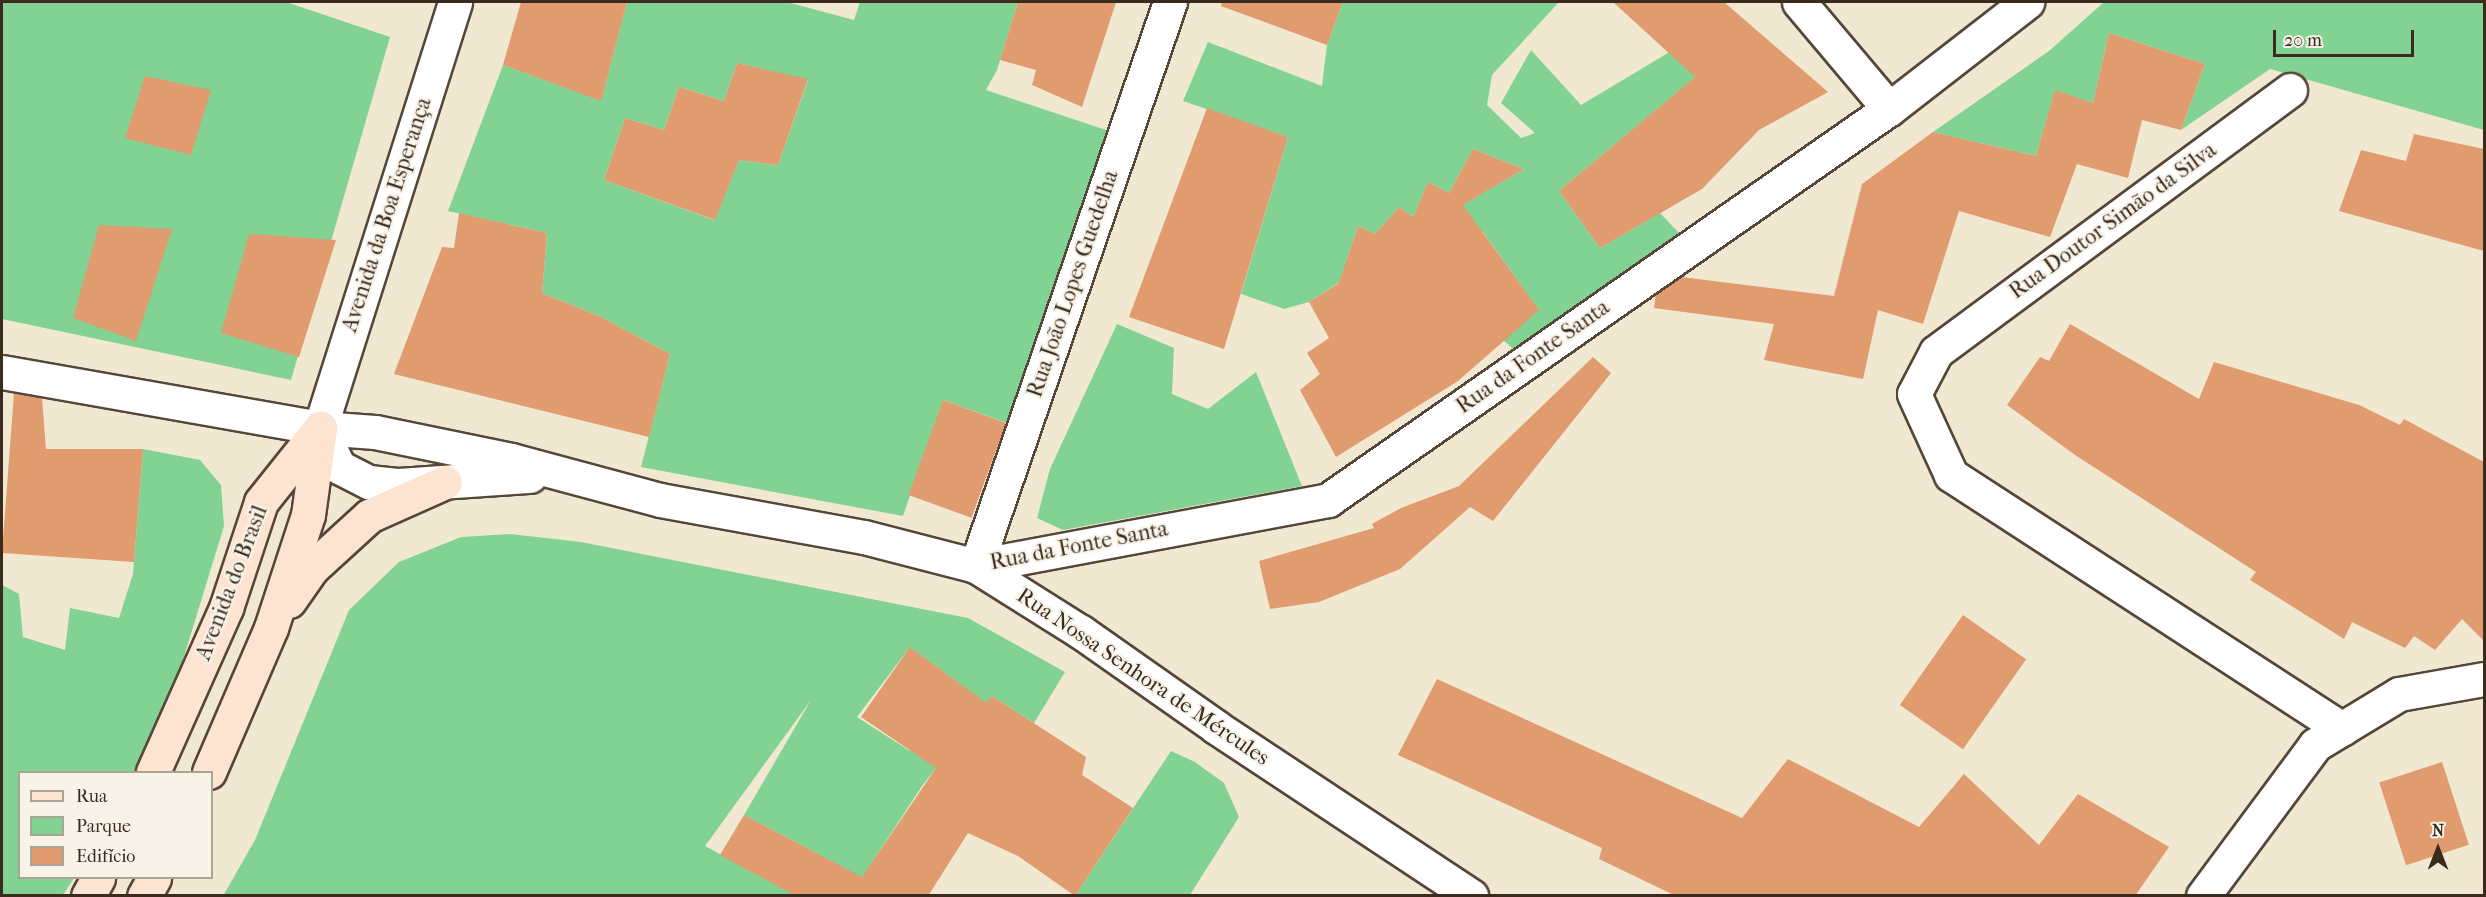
<!DOCTYPE html>
<meta charset="utf-8">
<style>
body{margin:0}
#map{position:relative;width:2486px;height:897px;overflow:hidden;background:#f0e8d0;font-family:"IM FELL French Canon",serif}
div>[style]{position:absolute}
.green>*{inset:0;background:#82d393}
.building>*{inset:0;background:#e09b6f;transform-origin:0 0}
.roads{filter:drop-shadow(2px 0 #564639) drop-shadow(-2px 0 #564639) drop-shadow(0 2px #564639) drop-shadow(0 -2px #564639)}
.street>*{height:33px;margin:-16.5px;padding:0 16.5px;transform-origin:16.5px;border-radius:16.5px;background:#fff}
.secondary>*{height:33px;margin:-16.5px;padding:0 16.5px;transform-origin:16.5px;border-radius:16.5px;background:#fde4d0}
span{translate:-50% -50%;white-space:nowrap;text-align:center;line-height:1.15;-webkit-text-stroke:4.5px #f7f3e8;paint-order:stroke}
.street-label{font-size:22px;color:#3b2a1e}
.frame{position:absolute;inset:0;border:3px solid #3b2a1e;pointer-events:none}
.legend{position:absolute;left:18px;top:771px;width:195px;height:108px;box-sizing:border-box;background:#f7f3e8;border:2px solid #aca397;margin:0;padding:8px 10px;list-style:none;font-size:18px;color:#3b2a1e}
.legend li{display:flex;align-items:center;gap:12px;height:30px}
.legend b{width:30px;border:2px solid #aca397}
.north{position:absolute;left:2408px;top:819px;width:60px;height:60px;-webkit-text-stroke:4px #f7f3e8;paint-order:stroke;rotate:0deg;font-size:16px;font-weight:700;line-height:24px;text-align:center;color:#3b2a1e}
.north::after{content:'';display:block;margin:auto;width:21px;height:27px;background:#3b2a1e;clip-path:polygon(50% 0,100% 100%,50% 72%,0 100%)}
.scale{position:absolute;left:2273px;top:30px;width:141px;height:27px;box-sizing:border-box;border:3px solid #3b2a1e;border-top:0;padding-left:8px;font-size:18px;line-height:21px;white-space:nowrap;color:#3b2a1e;-webkit-text-stroke:4px #f7f3e8;paint-order:stroke}
</style>
<div id="map">
<div class="green">
<i style="clip-path:polygon(2px 2px,286px 2px,390px 37px,291px 380px,2px 319px)"></i>
<i style="clip-path:polygon(evenodd,627px 2px,787px 2px,854px 20px,860px 2px,1018px 2px,997px 70px,986px 90px,1109px 131px,1010px 424px,943px 400px,903px 516px,641px 467px,670px 354px,599px 316px,542px 293px,547px 233px,448px 211px,503px 65px,601px 100px,627px 2px,737px 63px,808px 80px,778px 165px,739px 160px,714px 220px,604px 180px,625px 118px,664px 130px,679px 87px,724px 101px,737px 63px)"></i>
<i style="clip-path:polygon(1343px 2px,1559px 2px,1492px 75px,1487px 105px,1521px 138px,1535px 133px,1501px 103px,1531px 50px,1581px 105px,1678px 47px,1699px 74px,1559px 191px,1600px 248px,1660px 213px,1683px 237px,1519px 354px,1502px 339px,1538px 309px,1483px 232px,1447px 214px,1524px 169px,1473px 149px,1449px 193px,1428px 182px,1413px 217px,1399px 207px,1375px 234px,1358px 226px,1347px 259px,1372px 261px,1309px 302px,1284px 309px,1241px 294px,1288px 137px,1183px 101px,1208px 42px,1322px 86px,1327px 45px)"></i>
<i style="clip-path:polygon(2104px 2px,2484px 2px,2484px 130px,2270px 69px,2181px 130px,2205px 64px,2109px 33px,2093px 103px,2055px 91px,2036px 156px,1933px 132px,2049px 51px)"></i>
<i style="clip-path:polygon(1117px 324px,1174px 348px,1172px 394px,1208px 409px,1256px 372px,1302px 486px,1063px 530px,1037px 518px,1050px 469px)"></i>
<i style="clip-path:polygon(143px 449px,200px 460px,221px 485px,224px 526px,167px 712px,134px 772px,20px 772px,20px 878px,74px 878px,63px 895px,2px 895px,2px 585px,19px 594px,23px 637px,65px 650px,70px 608px,119px 618px,133px 574px)"></i>
<i style="clip-path:polygon(evenodd,510px 534px,581px 542px,968px 618px,1065px 672px,1034px 723px,992px 696px,922px 786px,854px 890px,846px 869px,744px 815px,811px 700px,705px 846px,796px 895px,223px 896px,255px 840px,349px 610px,399px 562px,461px 537px,510px 534px,910px 647px,958px 683px,910px 751px,857px 717px,910px 647px)"></i>
<i style="clip-path:polygon(1171px 751px,1195px 762px,1224px 783px,1239px 817px,1190px 895px,1075px 896px)"></i>
</div>
<div class="building">
<i style="clip-path:polygon(521px 2px,627px 2px,601px 101px,503px 65px)"></i>
<i style="clip-path:polygon(1018px 2px,1116px 2px,1082px 107px,1032px 85px,1036px 70px,1000px 60px)"></i>
<i style="clip-path:polygon(1222px 2px,1343px 2px,1327px 45px,1221px 6px)"></i>
<i style="clip-path:polygon(1613px 2px,1724px 2px,1828px 92px,1759px 130px,1702px 189px,1600px 248px,1559px 191px,1695px 77px)"></i>
<i style="clip-path:polygon(2109px 33px,2205px 64px,2181px 130px,2142px 120px,2128px 178px,2077px 164px,2050px 237px,1959px 211px,1923px 324px,1878px 310px,1863px 379px,1764px 360px,1774px 324px,1654px 308px,1656px 294px,1681px 277px,1834px 296px,1862px 184px,1933px 132px,2036px 156px,2055px 90px,2093px 103px)"></i>
<i style="clip-path:polygon(737px 63px,808px 79px,778px 165px,739px 160px,715px 220px,604px 180px,625px 118px,664px 130px,679px 87px,724px 101px)"></i>
<i style="clip-path:polygon(145px 76px,211px 90px,191px 155px,125px 138px)"></i>
<i style="clip-path:polygon(1207px 108px,1288px 137px,1224px 349px,1129px 317px)"></i>
<i style="clip-path:polygon(2414px 134px,2484px 149px,2484px 251px,2339px 211px,2361px 150px,2406px 161px)"></i>
<i style="clip-path:polygon(1473px 149px,1524px 169px,1463px 205px,1539px 310px,1458px 381px,1336px 457px,1300px 390px,1320px 374px,1307px 353px,1329px 338px,1309px 302px,1339px 283px,1358px 226px,1375px 234px,1399px 207px,1413px 217px,1428px 182px,1449px 193px)"></i>
<i style="clip-path:polygon(459px 213px,547px 233px,542px 293px,599px 316px,670px 354px,649px 437px,394px 374px,442px 247px,454px 248px)"></i>
<i style="clip-path:polygon(99px 225px,172px 229px,136px 341px,73px 318px)"></i>
<i style="clip-path:polygon(249px 234px,336px 240px,299px 357px,221px 333px)"></i>
<i style="clip-path:polygon(2070px 324px,2199px 399px,2214px 362px,2359px 405px,2400px 425px,2404px 419px,2484px 462px,2484px 641px,2462px 619px,2435px 650px,2414px 636px,2405px 648px,2352px 622px,2344px 639px,2250px 580px,2256px 572px,2075px 455px,2007px 405px,2040px 357px,2049px 361px)"></i>
<i style="clip-path:polygon(1593px 357px,1611px 373px,1493px 521px,1470px 507px,1400px 569px,1319px 602px,1270px 609px,1259px 561px,1374px 528px,1372px 524px,1401px 508px,1459px 486px)"></i>
<i style="clip-path:polygon(14px 393px,42px 398px,46px 449px,143px 449px,134px 562px,2px 553px)"></i>
<i style="left:943px;top:400px;width:67px;height:101px;rotate:20deg"></i>
<i style="left:1963px;top:615px;width:77px;height:110px;rotate:35deg"></i>
<i style="clip-path:polygon(910px 647px,986px 703px,992px 696px,1086px 757px,1082px 775px,1133px 808px,1075px 896px,1018px 856px,968px 833px,928px 896px,796px 896px,720px 855px,744px 815px,862px 877px,936px 768px,861px 717px)"></i>
<i style="clip-path:polygon(1437px 679px,1742px 818px,1788px 759px,1919px 827px,1964px 774px,2039px 845px,2078px 794px,2169px 847px,2135px 896px,1676px 896px,1599px 859px,1602px 848px,1398px 755px)"></i>
<i style="left:2442px;top:762px;width:87px;height:66px;rotate:72deg"></i>
</div>
<div class="roads">
<div class="street">
<i style="left:1799px;top:2px;width:140px;rotate:49.9deg"></i>
<i style="left:2290px;top:90px;width:440px;rotate:143.5deg"></i>
<i style="left:1936px;top:352px;width:47px;rotate:117.6deg"></i>
<i style="left:1914px;top:394px;width:89px;rotate:65.4deg"></i>
<i style="left:1951px;top:475px;width:466px;rotate:33deg"></i>
<i style="left:2px;top:372px;width:323px;rotate:10deg"></i>
<i style="left:320px;top:428px;width:55px;rotate:4.2deg"></i>
<i style="left:375px;top:432px;width:139px;rotate:11.6deg"></i>
<i style="left:511px;top:460px;width:154px;rotate:15deg"></i>
<i style="left:660px;top:500px;width:207px;rotate:10.3deg"></i>
<i style="left:864px;top:537px;width:116px;rotate:14.5deg"></i>
<i style="left:976px;top:566px;width:124px;rotate:32.2deg"></i>
<i style="left:1081px;top:632px;width:165px;rotate:35.1deg"></i>
<i style="left:1216px;top:727px;width:306px;rotate:33.5deg"></i>
<i style="left:320px;top:428px;width:447px;rotate:-72.4deg"></i>
<i style="left:320px;top:428px;width:43px;rotate:64deg"></i>
<i style="left:339px;top:467px;width:34px;rotate:27deg"></i>
<i style="left:369px;top:482px;width:28px;rotate:6deg"></i>
<i style="left:397px;top:485px;width:133px;rotate:-3.9deg"></i>
<i style="left:976px;top:566px;width:358px;rotate:-10.6deg"></i>
<i style="left:1328px;top:500px;width:684px;rotate:-34.88deg"></i>
<i style="left:1889px;top:109px;width:175px;rotate:-37.8deg"></i>
<i style="left:976px;top:566px;width:596px;rotate:-71.02deg"></i>
<i style="left:2203px;top:896px;width:188px;rotate:-53.4deg"></i>
<i style="left:2315px;top:745px;width:98px;rotate:-31.3deg"></i>
<i style="left:2399px;top:694px;width:86px;rotate:-10deg"></i>
</div>
<div class="secondary">
<i style="left:289px;top:601px;width:39px;rotate:-55deg"></i>
<i style="left:311px;top:569px;width:79px;rotate:-42.4deg"></i>
<i style="left:369px;top:516px;width:83px;rotate:-24.1deg"></i>
<i style="left:153px;top:772px;width:180px;rotate:-66deg"></i>
<i style="left:226px;top:608px;width:112px;rotate:-71.7deg"></i>
<i style="left:261px;top:502px;width:95px;rotate:-51.4deg"></i>
<i style="left:209px;top:772px;width:157px;rotate:-66.7deg"></i>
<i style="left:271px;top:628px;width:119px;rotate:-71.9deg"></i>
<i style="left:308px;top:515px;width:88px;rotate:-82.1deg"></i>
<i style="left:88px;top:896px;width:21px;rotate:-61deg"></i>
<i style="left:144px;top:896px;width:21px;rotate:-61deg"></i>
</div>
</div>
<div class="street-label">
<span style="left:387px;top:215px;rotate:-72deg">Avenida da Boa Esperança</span>
<span style="left:2113px;top:221px;rotate:-36deg">Rua Doutor Simão da Silva</span>
<span style="left:1073px;top:284px;rotate:-71deg">Rua João Lopes Guedelha</span>
<span style="left:1533px;top:357px;rotate:-35deg">Rua da Fonte Santa</span>
<span style="left:1079px;top:546px;rotate:-11deg">Rua da Fonte Santa</span>
<span style="left:232px;top:583px;rotate:-69deg">Avenida do Brasil</span>
<span style="left:1143px;top:677px;rotate:34deg">Rua Nossa Senhora de Mércules</span>
</div>
<div class="frame"></div>
<ul class="legend">
<li><b style="height:8px;background:#fde4d0"></b>Rua</li>
<li><b style="height:16px;background:#82d393"></b>Parque</li>
<li><b style="height:16px;background:#e09b6f"></b>Edifício</li>
</ul>
<div class="north">N</div>
<div class="scale">20 m</div>
</div>
